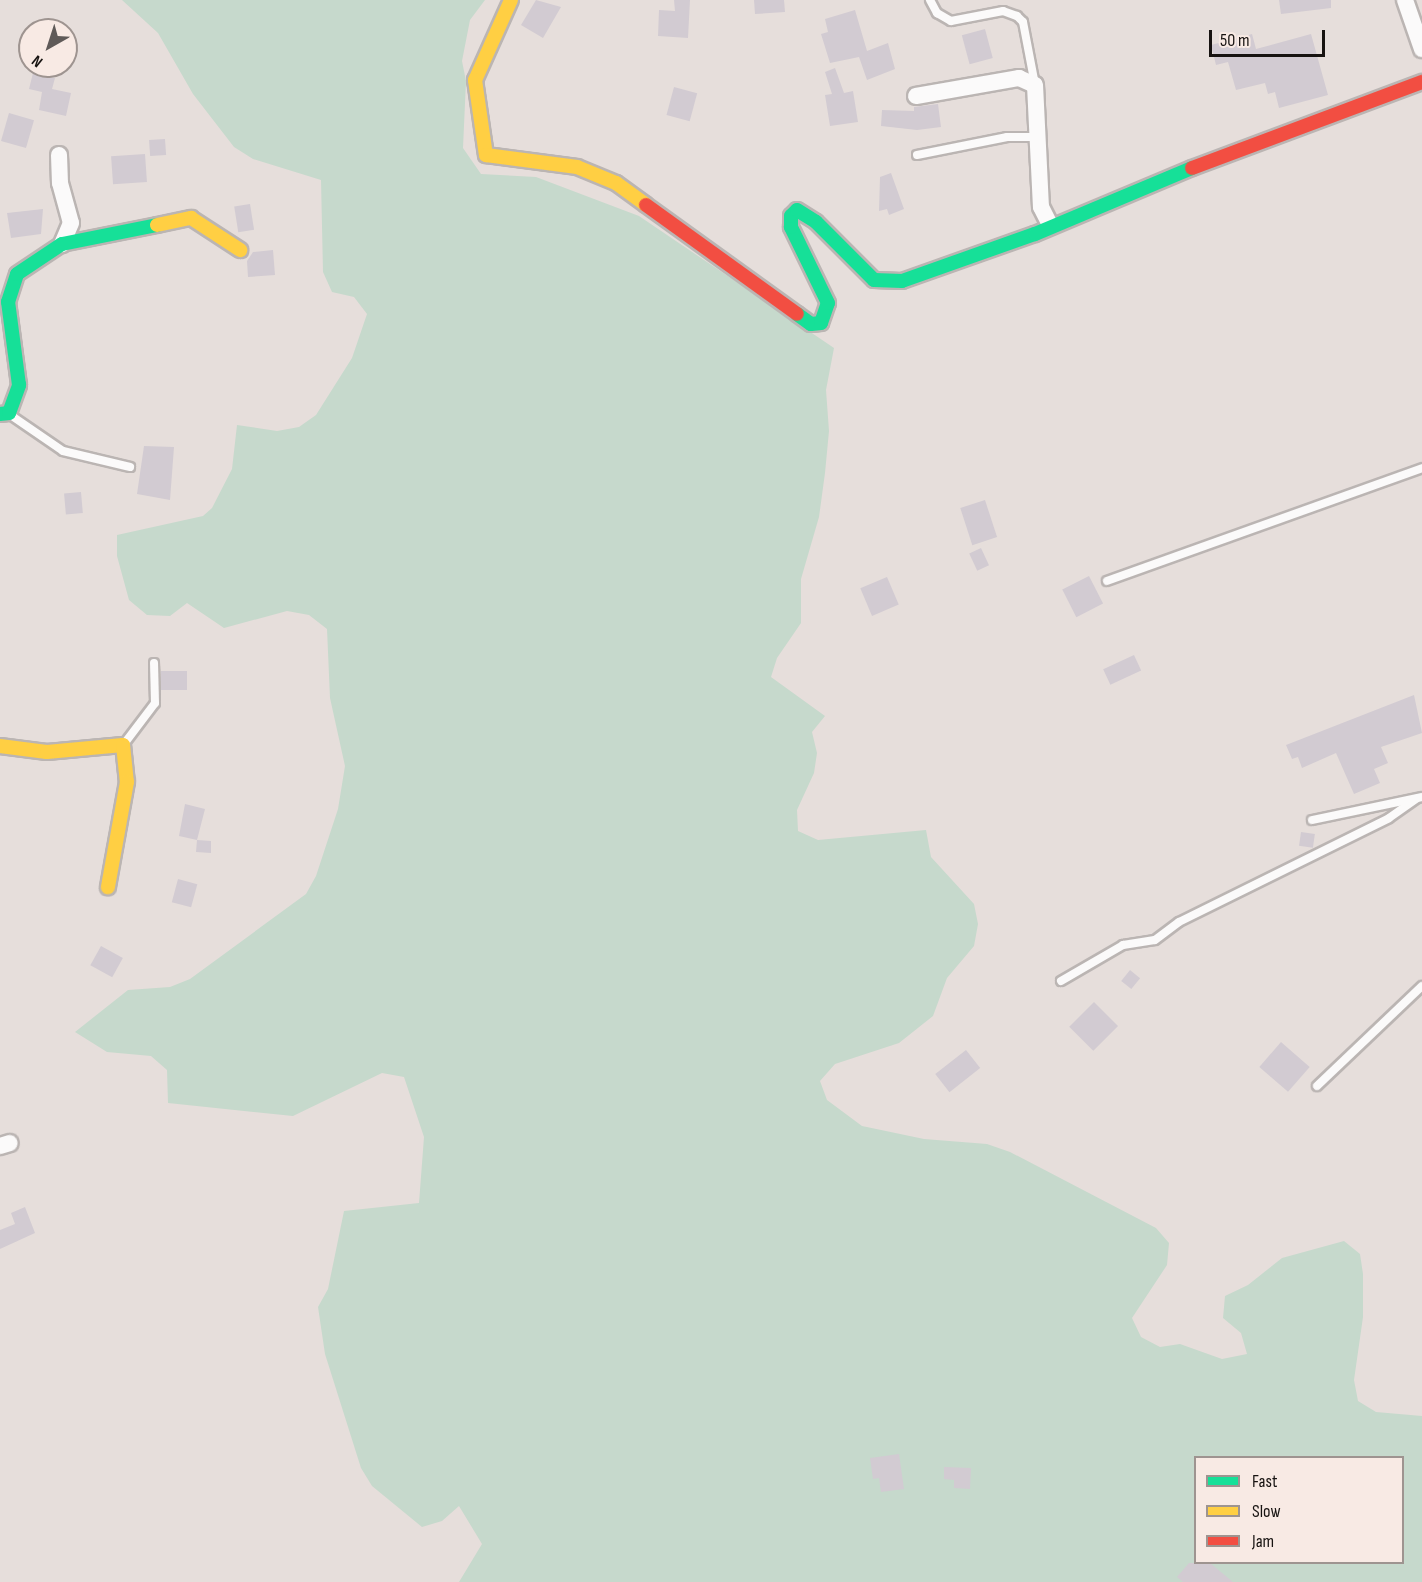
<!DOCTYPE html>
<style>
body{margin:0}
#map{position:relative;width:1422px;height:1582px;overflow:hidden;background:#e6dedb;font-family:"Sofia Sans Condensed",sans-serif}
div>[style]{position:absolute}
.green>*{inset:0;background:#c6d9cc}
.building>*{inset:0;background:#d2cbd2;transform-origin:0 0}
.roads{filter:drop-shadow(2px 0 #bbb5b3) drop-shadow(-2px 0 #bbb5b3) drop-shadow(0 2px #bbb5b3) drop-shadow(0 -2px #bbb5b3)}
.lane>*{height:8px;margin:-4px;padding:0 4px;transform-origin:4px;border-radius:4px;background:#fbfafa}
.street>*{height:16px;margin:-8px;padding:0 8px;transform-origin:8px;border-radius:8px;background:#fbfafa}
.fast>*{height:14px;margin:-7px;padding:0 7px;transform-origin:7px;border-radius:7px;background:#16e098}
.slow>*{height:14px;margin:-7px;padding:0 7px;transform-origin:7px;border-radius:7px;background:#ffcf43}
.jam>*{height:14px;margin:-7px;padding:0 7px;transform-origin:7px;border-radius:7px;background:#f24e42}
span{translate:-50% -50%;white-space:nowrap;text-align:center;line-height:1.15;-webkit-text-stroke:4.5px #f8eae4;paint-order:stroke}
.legend{position:absolute;left:1194px;top:1456px;width:210px;height:108px;box-sizing:border-box;background:#f8eae4;border:2px solid #9e9490;margin:0;padding:8px 10px;list-style:none;font-size:18px;color:#171311}
.legend li{display:flex;align-items:center;gap:12px;height:30px}
.legend b{width:30px;border:2px solid #9e9490}
.north{position:absolute;left:18px;top:18px;width:60px;height:60px;box-sizing:border-box;background:#f8eae4;border:2px solid #9e9490;border-radius:50%;rotate:219deg;font-size:16px;font-weight:700;line-height:24px;text-align:center;color:#171311}
.north::after{content:'';display:block;margin:auto;width:21px;height:27px;background:#5f5a58;clip-path:polygon(50% 0,100% 100%,50% 72%,0 100%)}
.scale{position:absolute;left:1209px;top:30px;width:116px;height:27px;box-sizing:border-box;border:3px solid #171311;border-top:0;padding-left:8px;font-size:18px;line-height:21px;white-space:nowrap;color:#171311;-webkit-text-stroke:4px #f8eae4;paint-order:stroke}
</style>
<div id="map">
<div class="green">
<i style="clip-path:polygon(evenodd,122px 0,485px 0,470px 20px,462px 61px,466px 81px,463px 148px,481px 174px,536px 177px,639px 216px,834px 348px,826px 390px,829px 431px,825px 473px,819px 517px,801px 579px,801px 623px,777px 658px,771px 677px,825px 716px,812px 732px,817px 753px,814px 773px,797px 810px,798px 831px,818px 840px,926px 830px,931px 857px,974px 904px,978px 924px,974px 946px,947px 978px,933px 1016px,899px 1043px,835px 1064px,820px 1081px,827px 1100px,862px 1126px,924px 1139px,987px 1144px,1010px 1152px,1156px 1228px,1169px 1243px,1167px 1265px,1132px 1318px,1141px 1337px,1160px 1347px,1180px 1344px,1222px 1359px,1247px 1354px,1241px 1333px,1223px 1318px,1225px 1296px,1248px 1285px,1282px 1258px,1344px 1241px,1360px 1254px,1363px 1274px,1363px 1317px,1354px 1380px,1358px 1401px,1376px 1412px,1422px 1416px,1422px 1582px,459px 1582px,482px 1544px,459px 1506px,442px 1521px,422px 1527px,372px 1486px,361px 1468px,325px 1354px,318px 1307px,328px 1289px,344px 1211px,419px 1203px,424px 1137px,404px 1077px,382px 1073px,293px 1116px,168px 1103px,167px 1070px,151px 1056px,107px 1052px,75px 1032px,128px 990px,170px 987px,190px 979px,306px 894px,316px 876px,338px 809px,345px 766px,330px 698px,327px 629px,309px 615px,287px 611px,224px 628px,187px 603px,170px 616px,147px 615px,129px 600px,117px 556px,117px 535px,203px 516px,212px 508px,232px 469px,237px 425px,277px 431px,299px 427px,316px 415px,352px 358px,367px 314px,354px 297px,332px 292px,323px 272px,321px 180px,253px 159px,234px 147px,193px 94px,158px 33px,122px 0,1196px 1458px,1402px 1458px,1402px 1562px,1196px 1562px,1196px 1458px)"></i>
</div>
<div class="building">
<i style="clip-path:polygon(536px 0,561px 7px,543px 38px,521px 25px)"></i>
<i style="clip-path:polygon(674px 0,690px 0,688px 38px,658px 36px,659px 10px,675px 11px)"></i>
<i style="clip-path:polygon(754px 0,784px 0,785px 12px,755px 14px)"></i>
<i style="clip-path:polygon(1279px 0,1331px 0,1331px 8px,1281px 14px)"></i>
<i style="clip-path:polygon(855px 10px,867px 51px,888px 43px,895px 69px,867px 80px,859px 57px,830px 63px,821px 34px,828px 32px,825px 19px)"></i>
<i style="left:985px;top:29px;width:30px;height:24px;rotate:75deg"></i>
<i style="clip-path:polygon(1252px 34px,1256px 49px,1311px 34px,1328px 95px,1279px 108px,1275px 92px,1268px 94px,1265px 83px,1236px 90px,1228px 62px,1216px 65px,1211px 45px)"></i>
<i style="clip-path:polygon(835px 68px,844px 93px,853px 91px,858px 122px,830px 126px,825px 95px,832px 94px,825px 72px)"></i>
<i style="clip-path:polygon(33px 73px,55px 78px,52px 89px,71px 93px,66px 116px,39px 110px,42px 92px,29px 89px)"></i>
<i style="left:674px;top:87px;width:24px;height:29px;rotate:15deg"></i>
<i style="clip-path:polygon(938px 104px,941px 127px,917px 130px,881px 126px,882px 110px,914px 111px,914px 107px)"></i>
<i style="left:9px;top:113px;width:26px;height:29px;rotate:16deg"></i>
<i style="left:165px;top:139px;width:16px;height:16px;rotate:86deg"></i>
<i style="left:145px;top:154px;width:28px;height:34px;rotate:86deg"></i>
<i style="clip-path:polygon(891px 173px,904px 209px,889px 215px,887px 209px,879px 211px,880px 177px)"></i>
<i style="left:250px;top:204px;width:26px;height:16px;rotate:81deg"></i>
<i style="clip-path:polygon(43px 209px,41px 234px,11px 238px,7px 213px)"></i>
<i style="clip-path:polygon(273px 250px,275px 275px,248px 277px,247px 261px,253px 252px)"></i>
<i style="clip-path:polygon(144px 446px,174px 447px,170px 500px,137px 494px)"></i>
<i style="left:81px;top:492px;width:21px;height:17px;rotate:85deg"></i>
<i style="left:985px;top:500px;width:39px;height:26px;rotate:72deg"></i>
<i style="left:981px;top:548px;width:19px;height:13px;rotate:65deg"></i>
<i style="left:1089px;top:576px;width:31px;height:30px;rotate:63deg"></i>
<i style="left:887px;top:577px;width:30px;height:29px;rotate:67deg"></i>
<i style="left:1134px;top:655px;width:17px;height:34px;rotate:65deg"></i>
<i style="left:161px;top:671px;width:26px;height:19px"></i>
<i style="clip-path:polygon(1414px 695px,1422px 733px,1381px 747px,1388px 763px,1374px 769px,1380px 783px,1354px 794px,1336px 753px,1302px 768px,1298px 757px,1292px 759px,1286px 745px)"></i>
<i style="clip-path:polygon(185px 804px,205px 809px,197px 840px,211px 841px,211px 853px,196px 852px,197px 840px,179px 836px)"></i>
<i style="left:1301px;top:832px;width:14px;height:14px;rotate:8deg"></i>
<i style="left:178px;top:879px;width:20px;height:24px;rotate:15deg"></i>
<i style="left:101px;top:946px;width:25px;height:22px;rotate:29deg"></i>
<i style="left:1130px;top:970px;width:13px;height:14px;rotate:39deg"></i>
<i style="left:1094px;top:1002px;width:34px;height:35px;rotate:45deg"></i>
<i style="left:1281px;top:1042px;width:38px;height:33px;rotate:41deg"></i>
<i style="left:966px;top:1050px;width:23px;height:39px;rotate:52deg"></i>
<i style="clip-path:polygon(25px 1207px,35px 1233px,0 1249px,0 1230px,15px 1224px,11px 1213px)"></i>
<i style="clip-path:polygon(899px 1454px,904px 1489px,881px 1492px,879px 1478px,873px 1479px,870px 1458px)"></i>
<i style="clip-path:polygon(944px 1467px,971px 1468px,970px 1489px,954px 1488px,954px 1480px,944px 1479px)"></i>
<i style="clip-path:polygon(1189px 1563px,1210px 1563px,1233px 1582px,1183px 1582px,1177px 1577px)"></i>
</div>
<div class="roads">
<div class="lane">
<i style="left:930px;top:0;width:15px;rotate:62deg"></i>
<i style="left:937px;top:13px;width:16px;rotate:30deg"></i>
<i style="left:951px;top:21px;width:53px;rotate:-10.9deg"></i>
<i style="left:1003px;top:11px;width:15px;rotate:20deg"></i>
<i style="left:1017px;top:16px;width:8px;rotate:45deg"></i>
<i style="left:1023px;top:22px;width:64px;rotate:79.2deg"></i>
<i style="left:917px;top:155px;width:92px;rotate:-11.3deg"></i>
<i style="left:1007px;top:137px;width:31px"></i>
<i style="left:9px;top:414px;width:65px;rotate:34.4deg"></i>
<i style="left:63px;top:451px;width:69px;rotate:13.4deg"></i>
<i style="left:1107px;top:581px;width:335px;rotate:-19.7deg"></i>
<i style="left:124px;top:744px;width:51px;rotate:-52.9deg"></i>
<i style="left:155px;top:703px;width:40px;rotate:-91.4deg"></i>
<i style="left:1312px;top:820px;width:112px;rotate:-11.8deg"></i>
<i style="left:1061px;top:981px;width:72px;rotate:-30.1deg"></i>
<i style="left:1123px;top:945px;width:32px;rotate:-9deg"></i>
<i style="left:1155px;top:940px;width:30px;rotate:-37deg"></i>
<i style="left:1179px;top:922px;width:234px;rotate:-26.3deg"></i>
<i style="left:1389px;top:818px;width:33px;rotate:-35deg"></i>
<i style="left:1317px;top:1086px;width:145px;rotate:-43.6deg"></i>
</div>
<div class="street">
<i style="left:1405px;top:0;width:52px;rotate:70.9deg"></i>
<i style="left:916px;top:96px;width:105px;rotate:-9.9deg"></i>
<i style="left:1019px;top:78px;width:17px;rotate:24deg"></i>
<i style="left:1035px;top:85px;width:122px;rotate:87.2deg"></i>
<i style="left:1041px;top:207px;width:20px;rotate:63deg"></i>
<i style="left:59px;top:155px;width:28px;rotate:88deg"></i>
<i style="left:60px;top:183px;width:41px;rotate:74.6deg"></i>
<i style="left:71px;top:223px;width:23px;rotate:113deg"></i>
<i style="left:0;top:1146px;width:10px;rotate:-17deg"></i>
</div>
<div class="fast">
<i style="left:797px;top:314px;width:17px;rotate:36deg"></i>
<i style="left:811px;top:324px;width:10px;rotate:-6deg"></i>
<i style="left:821px;top:323px;width:21px;rotate:-71deg"></i>
<i style="left:828px;top:303px;width:85px;rotate:-116deg"></i>
<i style="left:791px;top:227px;width:11px;rotate:-90deg"></i>
<i style="left:791px;top:216px;width:8px;rotate:-45deg"></i>
<i style="left:797px;top:210px;width:22px;rotate:32deg"></i>
<i style="left:816px;top:222px;width:82px;rotate:45deg"></i>
<i style="left:874px;top:280px;width:28px;rotate:2deg"></i>
<i style="left:902px;top:281px;width:141px;rotate:-19.5deg"></i>
<i style="left:1035px;top:234px;width:170px;rotate:-22.8deg"></i>
<i style="left:0;top:414px;width:9px;rotate:-6deg"></i>
<i style="left:9px;top:413px;width:30px;rotate:-70deg"></i>
<i style="left:19px;top:385px;width:84px;rotate:-97.5deg"></i>
<i style="left:8px;top:302px;width:29px;rotate:-72deg"></i>
<i style="left:17px;top:274px;width:54px;rotate:-33.7deg"></i>
<i style="left:62px;top:244px;width:97px;rotate:-11.3deg"></i>
</div>
<div class="slow">
<i style="left:511px;top:0;width:88px;rotate:114.2deg"></i>
<i style="left:475px;top:80px;width:76px;rotate:81.7deg"></i>
<i style="left:486px;top:155px;width:92px;rotate:7.5deg"></i>
<i style="left:577px;top:167px;width:42px;rotate:22.3deg"></i>
<i style="left:616px;top:183px;width:37px;rotate:36deg"></i>
<i style="left:157px;top:225px;width:35px;rotate:-12deg"></i>
<i style="left:191px;top:218px;width:59px;rotate:33.1deg"></i>
<i style="left:0;top:746px;width:47px;rotate:7.3deg"></i>
<i style="left:47px;top:752px;width:76px;rotate:-5.3deg"></i>
<i style="left:123px;top:745px;width:37px;rotate:84deg"></i>
<i style="left:127px;top:782px;width:107px;rotate:100.3deg"></i>
</div>
<div class="jam">
<i style="left:1192px;top:168px;width:246px;rotate:-20.5deg"></i>
<i style="left:646px;top:205px;width:186px;rotate:35.8deg"></i>
</div>
</div>
<ul class="legend">
<li><b style="height:8px;background:#16e098"></b>Fast</li>
<li><b style="height:8px;background:#ffcf43"></b>Slow</li>
<li><b style="height:8px;background:#f24e42"></b>Jam</li>
</ul>
<div class="north">N</div>
<div class="scale">50 m</div>
</div>
